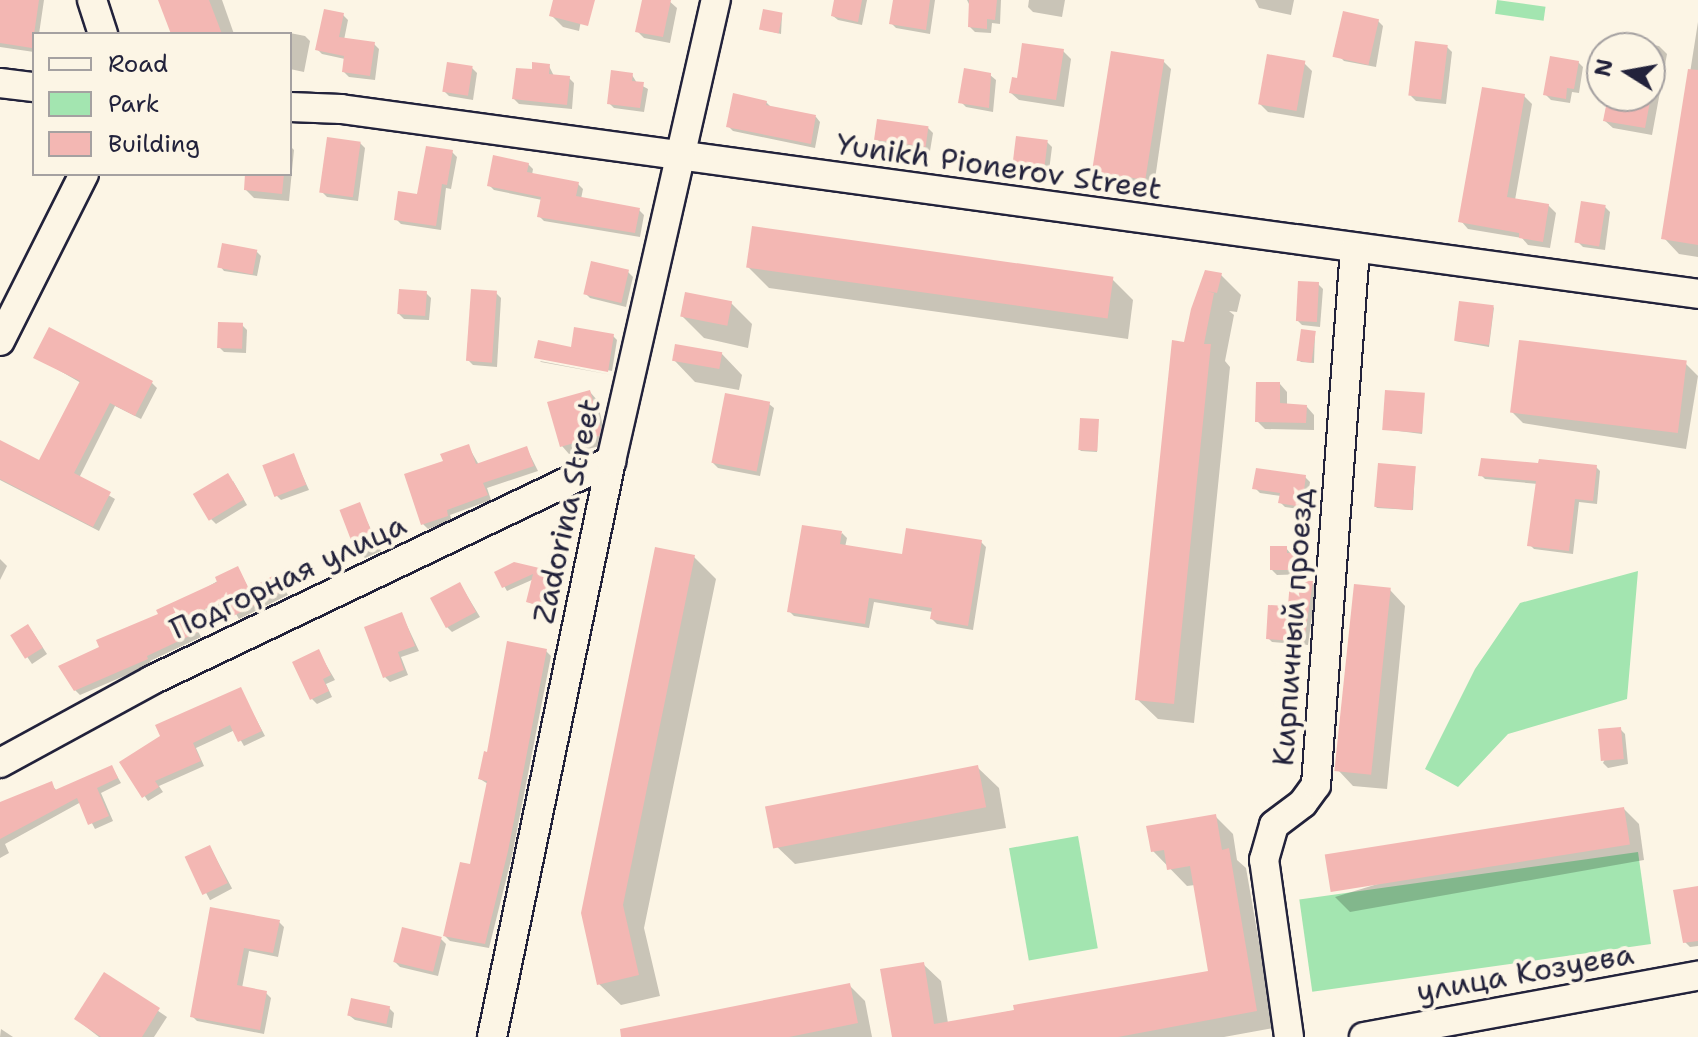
<!DOCTYPE html>
<meta charset="utf-8">
<style>
body{margin:0}
#map{position:relative;width:1698px;height:1037px;overflow:hidden;background:#fcf5e5;font-family:"Shantell Sans",sans-serif}
div>[style]{position:absolute}
.green>*{inset:0;background:#a3e5b0;transform-origin:0 0}
.shadow>*{inset:0;background:#0003;transform-origin:0 0}
.building>*{inset:0;background:#f3b7b3;transform-origin:0 0}
.roads{filter:drop-shadow(2px 0 #22223b) drop-shadow(-2px 0 #22223b) drop-shadow(0 2px #22223b) drop-shadow(0 -2px #22223b)}
.minor>*{height:28px;margin:-14px;padding:0 14px;transform-origin:14px;border-radius:14px;background:#fcf5e5}
span{translate:-50% -50%;white-space:nowrap;text-align:center;line-height:1.15;-webkit-text-stroke:8px #fcf5e5;paint-order:stroke}
.street-label{font-size:30px;color:#22223b}
.legend{position:absolute;left:32px;top:32px;width:260px;height:144px;box-sizing:border-box;background:#fcf5e5;border:2px solid #a5a1a1;margin:0;padding:10px 14px;list-style:none;font-size:24px;color:#22223b}
.legend li{display:flex;align-items:center;gap:16px;height:40px}
.legend b{width:40px;border:2px solid #a5a1a1}
.north{position:absolute;left:1586px;top:32px;width:80px;height:80px;box-sizing:border-box;background:#fcf5e5;border:2px solid #a5a1a1;border-radius:50%;rotate:281deg;font-size:22px;font-weight:700;line-height:32px;text-align:center;color:#22223b}
.north::after{content:'';display:block;margin:auto;width:28px;height:36px;background:#22223b;clip-path:polygon(50% 0,100% 100%,50% 72%,0 100%)}
</style>
<div id="map">
<div class="green">
<i style="left:1497px;top:0;width:49px;height:14px;rotate:8deg"></i>
<i style="clip-path:polygon(1638px 571px,1627px 699px,1508px 734px,1458px 787px,1425px 769px,1475px 669px,1520px 603px)"></i>
<i style="left:1078px;top:836px;width:114px;height:70px;rotate:80deg"></i>
<i style="left:1638px;top:852px;width:93px;height:342px;rotate:82deg"></i>
</div>
<div class="shadow">
<i style="clip-path:polygon(0 0,44px 0,39px 34px,34px 34px,34px 52px,0 47px)"></i>
<i style="clip-path:polygon(161px 0,222px 0,234px 34px,173px 34px)"></i>
<i style="clip-path:polygon(555px 0,585px 0,579px 31px,563px 27px,551px 15px)"></i>
<i style="clip-path:polygon(644px 0,668px 0,677px 8px,670px 43px,644px 38px,637px 31px)"></i>
<i style="clip-path:polygon(836px 0,867px 0,862px 25px,838px 20px,833px 16px)"></i>
<i style="clip-path:polygon(895px 0,935px 0,930px 34px,896px 28px,891px 23px)"></i>
<i style="clip-path:polygon(967px 0,1001px 0,1000px 24px,992px 23px,991px 33px,975px 32px,970px 27px,971px 8px)"></i>
<i style="clip-path:polygon(1029px 0,1065px 0,1062px 17px,1033px 12px,1028px 7px)"></i>
<i style="clip-path:polygon(1255px 0,1294px 0,1291px 15px,1259px 8px)"></i>
<i style="clip-path:polygon(343px 15px,348px 20px,344px 40px,374px 44px,379px 49px,375px 80px,349px 77px,344px 72px,345px 59px,322px 54px,317px 49px)"></i>
<i style="clip-path:polygon(782px 15px,781px 34px,761px 29px)"></i>
<i style="clip-path:polygon(1378px 21px,1383px 26px,1376px 67px,1344px 61px,1339px 56px)"></i>
<i style="clip-path:polygon(1698px 22px,1698px 257px,1679px 254px,1664px 238px)"></i>
<i style="clip-path:polygon(285px 32px,305px 36px,310px 41px,304px 72px,290px 69px,290px 34px)"></i>
<i style="clip-path:polygon(1619px 39px,1659px 46px,1667px 54px,1652px 135px,1613px 128px,1605px 121px,1610px 96px,1650px 96px,1650px 48px,1618px 48px)"></i>
<i style="clip-path:polygon(1447px 47px,1452px 52px,1446px 104px,1416px 101px,1411px 96px)"></i>
<i style="clip-path:polygon(1063px 51px,1071px 59px,1064px 107px,1019px 100px,1011px 93px,1019px 80px)"></i>
<i style="clip-path:polygon(1163px 61px,1171px 69px,1154px 186px,1104px 179px,1096px 171px)"></i>
<i style="clip-path:polygon(1578px 62px,1583px 67px,1579px 93px,1572px 92px,1570px 103px,1551px 100px,1546px 95px)"></i>
<i style="clip-path:polygon(1304px 63px,1312px 71px,1304px 118px,1268px 112px,1260px 104px)"></i>
<i style="clip-path:polygon(549px 66px,554px 76px,569px 78px,574px 83px,572px 109px,519px 104px,514px 99px,533px 72px)"></i>
<i style="clip-path:polygon(472px 68px,477px 73px,473px 100px,449px 96px,444px 91px)"></i>
<i style="clip-path:polygon(632px 75px,637px 83px,648px 89px,644px 112px,614px 108px,609px 103px)"></i>
<i style="clip-path:polygon(990px 75px,996px 80px,993px 112px,966px 107px,961px 102px)"></i>
<i style="clip-path:polygon(1524px 96px,1532px 104px,1515px 200px,1548px 205px,1556px 213px,1550px 248px,1528px 245px,1522px 238px,1468px 229px,1461px 221px)"></i>
<i style="clip-path:polygon(766px 102px,772px 108px,816px 117px,820px 122px,815px 148px,733px 131px,728px 126px)"></i>
<i style="clip-path:polygon(928px 128px,933px 133px,930px 151px,882px 144px,877px 139px)"></i>
<i style="clip-path:polygon(1047px 142px,1052px 147px,1048px 179px,1018px 175px,1013px 170px)"></i>
<i style="clip-path:polygon(360px 143px,365px 148px,358px 201px,327px 197px,322px 192px)"></i>
<i style="clip-path:polygon(290px 146px,294px 150px,289px 201px,254px 198px,246px 190px,247px 174px,290px 174px)"></i>
<i style="clip-path:polygon(452px 152px,457px 157px,451px 189px,446px 188px,441px 230px,401px 224px,396px 219px)"></i>
<i style="clip-path:polygon(528px 164px,533px 169px,532px 175px,578px 184px,583px 189px,581px 199px,639px 210px,644px 215px,640px 237px,544px 221px,539px 216px,542px 200px,494px 190px,489px 185px)"></i>
<i style="clip-path:polygon(1605px 207px,1610px 212px,1605px 250px,1583px 247px,1578px 242px)"></i>
<i style="clip-path:polygon(256px 251px,261px 256px,257px 276px,224px 271px,220px 266px)"></i>
<i style="clip-path:polygon(748px 267px,1112px 279px,1133px 300px,1128px 339px,769px 288px)"></i>
<i style="clip-path:polygon(628px 272px,633px 277px,626px 307px,590px 298px,585px 293px)"></i>
<i style="clip-path:polygon(1206px 272px,1221px 275px,1241px 295px,1237px 312px,1229px 311px,1234px 315px,1225px 361px,1230px 367px,1194px 723px,1158px 719px,1137px 699px,1186px 344px)"></i>
<i style="clip-path:polygon(1318px 284px,1323px 289px,1320px 327px,1302px 325px,1297px 320px)"></i>
<i style="clip-path:polygon(426px 293px,431px 298px,429px 320px,404px 319px,399px 314px)"></i>
<i style="clip-path:polygon(496px 293px,501px 298px,497px 367px,473px 365px,468px 360px)"></i>
<i style="clip-path:polygon(731px 303px,752px 324px,748px 348px,704px 338px,682px 316px)"></i>
<i style="clip-path:polygon(1494px 307px,1489px 347px,1455px 341px)"></i>
<i style="clip-path:polygon(242px 325px,247px 330px,246px 353px,224px 352px,219px 347px)"></i>
<i style="clip-path:polygon(1315px 333px,1314px 363px,1301px 362px,1299px 360px)"></i>
<i style="clip-path:polygon(613px 336px,617px 340px,612px 371px,536px 357px)"></i>
<i style="clip-path:polygon(721px 353px,742px 375px,739px 390px,695px 382px,674px 360px)"></i>
<i style="clip-path:polygon(36px 357px,152px 383px,157px 388px,141px 419px,115px 406px,79px 478px,115px 499px,99px 531px,0 480px,0 442px,40px 463px,81px 383px)"></i>
<i style="clip-path:polygon(540px 361px,612px 375px,541px 362px)"></i>
<i style="clip-path:polygon(1686px 364px,1698px 376px,1686px 449px,1523px 423px,1511px 411px)"></i>
<i style="clip-path:polygon(1280px 384px,1287px 392px,1287px 405px,1307px 407px,1314px 415px,1314px 430px,1265px 429px,1257px 421px)"></i>
<i style="clip-path:polygon(590px 392px,597px 400px,607px 444px,569px 454px,562px 446px)"></i>
<i style="clip-path:polygon(1424px 395px,1422px 434px,1383px 429px)"></i>
<i style="clip-path:polygon(769px 404px,774px 408px,760px 476px,718px 468px,713px 463px)"></i>
<i style="clip-path:polygon(1098px 421px,1097px 452px,1081px 451px,1079px 449px)"></i>
<i style="clip-path:polygon(468px 446px,479px 465px,527px 449px,538px 471px,487px 488px,491px 500px,450px 515px,452px 521px,428px 529px,423px 524px,445px 463px)"></i>
<i style="clip-path:polygon(293px 455px,309px 490px,281px 500px,276px 495px)"></i>
<i style="clip-path:polygon(1596px 467px,1600px 471px,1597px 504px,1579px 502px,1573px 554px,1534px 549px,1530px 545px,1538px 484px,1485px 479px,1481px 475px)"></i>
<i style="clip-path:polygon(1415px 468px,1413px 510px,1377px 508px,1375px 506px)"></i>
<i style="clip-path:polygon(1305px 477px,1310px 482px,1306px 510px,1285px 507px,1280px 502px,1281px 496px,1260px 493px,1255px 488px)"></i>
<i style="clip-path:polygon(233px 481px,247px 505px,216px 524px,211px 519px)"></i>
<i style="clip-path:polygon(359px 504px,381px 551px,365px 558px,360px 553px)"></i>
<i style="clip-path:polygon(842px 533px,847px 538px,845px 547px,903px 556px,981px 542px,986px 547px,973px 630px,937px 624px,932px 619px,933px 612px,874px 602px,869px 628px,794px 616px,789px 611px)"></i>
<i style="clip-path:polygon(1286px 548px,1291px 554px,1303px 554px,1308px 559px,1308px 574px,1277px 575px,1272px 570px)"></i>
<i style="clip-path:polygon(694px 557px,716px 579px,644px 928px,660px 996px,621px 1005px,599px 984px)"></i>
<i style="clip-path:polygon(0 559px,7px 566px,0 580px)"></i>
<i style="clip-path:polygon(238px 569px,250px 591px,276px 576px,288px 595px,239px 619px,230px 604px,193px 621px,201px 637px,150px 661px,152px 664px,80px 695px,75px 690px,160px 615px)"></i>
<i style="clip-path:polygon(496px 572px,551px 573px,555px 576px,547px 609px,528px 602px,534px 579px,507px 591px)"></i>
<i style="clip-path:polygon(1312px 583px,1316px 587px,1308px 645px,1272px 642px,1268px 638px)"></i>
<i style="clip-path:polygon(460px 584px,480px 617px,452px 632px,447px 627px)"></i>
<i style="clip-path:polygon(1390px 590px,1405px 606px,1387px 789px,1353px 786px,1338px 770px)"></i>
<i style="clip-path:polygon(402px 615px,419px 651px,401px 657px,408px 675px,390px 682px,385px 677px)"></i>
<i style="clip-path:polygon(32px 631px,47px 654px,32px 664px,13px 636px)"></i>
<i style="clip-path:polygon(318px 651px,335px 680px,326px 684px,332px 697px,317px 704px,312px 699px)"></i>
<i style="clip-path:polygon(546px 651px,551px 656px,512px 856px,489px 948px,450px 941px,445px 936px,471px 867px,488px 784px,480px 779px,489px 754px)"></i>
<i style="clip-path:polygon(240px 689px,265px 736px,244px 746px,235px 730px,196px 748px,204px 766px,159px 786px,163px 792px,148px 801px,122px 763px)"></i>
<i style="clip-path:polygon(1620px 729px,1625px 734px,1628px 764px,1608px 768px,1603px 763px)"></i>
<i style="clip-path:polygon(112px 767px,121px 783px,101px 793px,113px 821px,95px 829px,81px 802px,5px 844px,9px 853px,0 858px,0 804px,51px 784px,57px 791px)"></i>
<i style="clip-path:polygon(977px 767px,999px 788px,1006px 828px,795px 864px,773px 843px)"></i>
<i style="clip-path:polygon(1624px 809px,1639px 824px,1644px 860px,1350px 912px,1335px 897px)"></i>
<i style="clip-path:polygon(1215px 816px,1233px 834px,1237px 860px,1246px 868px,1274px 1028px,1224px 1037px,894px 1037px,923px 964px,941px 981px,948px 1023px,1211px 973px,1195px 885px,1187px 886px,1153px 851px)"></i>
<i style="left:210px;top:847px;width:47px;height:25px;rotate:62deg"></i>
<i style="clip-path:polygon(1698px 888px,1698px 946px,1690px 947px,1685px 942px)"></i>
<i style="clip-path:polygon(211px 910px,279px 922px,284px 927px,278px 957px,249px 951px,242px 988px,266px 993px,271px 998px,264px 1034px,197px 1021px,192px 1016px)"></i>
<i style="clip-path:polygon(441px 939px,446px 944px,438px 976px,400px 967px,395px 962px)"></i>
<i style="clip-path:polygon(104px 974px,167px 1017px,154px 1037px,99px 1037px,76px 1019px)"></i>
<i style="clip-path:polygon(849px 985px,865px 1001px,872px 1037px,644px 1037px)"></i>
<i style="clip-path:polygon(389px 1008px,394px 1013px,392px 1028px,355px 1020px,350px 1016px)"></i>
<i style="clip-path:polygon(1px 1029px,13px 1037px,0 1037px)"></i>
</div>
<div class="building">
<i style="clip-path:polygon(0 0,39px 0,32px 48px,0 43px)"></i>
<i style="clip-path:polygon(158px 0,209px 0,222px 34px,171px 34px)"></i>
<i style="clip-path:polygon(553px 0,595px 0,588px 26px,549px 16px)"></i>
<i style="clip-path:polygon(642px 0,671px 0,663px 37px,635px 32px)"></i>
<i style="clip-path:polygon(834px 0,862px 0,858px 22px,831px 16px)"></i>
<i style="clip-path:polygon(893px 0,930px 0,926px 30px,889px 24px)"></i>
<i style="clip-path:polygon(969px 0,997px 0,995px 20px,987px 19px,987px 29px,968px 27px)"></i>
<i style="clip-path:polygon(324px 9px,344px 13px,339px 37px,375px 42px,370px 76px,342px 72px,344px 56px,315px 50px)"></i>
<i style="left:763px;top:9px;width:20px;height:21px;rotate:11deg"></i>
<i style="left:1343px;top:11px;width:37px;height:47px;rotate:13deg"></i>
<i style="left:1415px;top:41px;width:33px;height:55px;rotate:7deg"></i>
<i style="clip-path:polygon(1022px 43px,1064px 49px,1056px 100px,1009px 93px,1012px 77px,1017px 78px)"></i>
<i style="left:1111px;top:51px;width:54px;height:122px;rotate:9deg"></i>
<i style="left:1267px;top:54px;width:39px;height:51px;rotate:10deg"></i>
<i style="clip-path:polygon(1550px 56px,1579px 61px,1574px 89px,1567px 88px,1566px 99px,1543px 95px)"></i>
<i style="left:447px;top:62px;width:26px;height:30px;rotate:9deg"></i>
<i style="clip-path:polygon(532px 62px,550px 64px,549px 74px,570px 76px,567px 105px,512px 99px,516px 68px,532px 69px)"></i>
<i style="clip-path:polygon(964px 68px,991px 73px,989px 108px,958px 103px)"></i>
<i style="clip-path:polygon(1688px 69px,1698px 70px,1698px 245px,1661px 239px)"></i>
<i style="clip-path:polygon(611px 70px,633px 73px,632px 81px,644px 82px,640px 108px,607px 104px)"></i>
<i style="clip-path:polygon(1482px 87px,1525px 94px,1507px 197px,1549px 204px,1543px 242px,1519px 238px,1519px 233px,1458px 222px)"></i>
<i style="clip-path:polygon(733px 93px,767px 101px,766px 105px,816px 115px,811px 144px,726px 127px)"></i>
<i style="clip-path:polygon(1608px 96px,1651px 96px,1645px 128px,1603px 121px)"></i>
<i style="left:877px;top:119px;width:52px;height:21px;rotate:8deg"></i>
<i style="left:1016px;top:136px;width:32px;height:34px;rotate:7deg"></i>
<i style="left:327px;top:137px;width:34px;height:56px;rotate:8deg"></i>
<i style="clip-path:polygon(426px 146px,453px 150px,447px 185px,442px 184px,436px 226px,394px 220px,398px 191px,417px 194px)"></i>
<i style="clip-path:polygon(493px 155px,529px 163px,527px 172px,579px 182px,576px 196px,640px 208px,635px 233px,537px 217px,541px 197px,487px 186px)"></i>
<i style="clip-path:polygon(245px 174px,284px 174px,282px 194px,244px 190px)"></i>
<i style="left:1581px;top:201px;width:25px;height:42px;rotate:9deg"></i>
<i style="left:752px;top:226px;width:365px;height:42px;rotate:8deg"></i>
<i style="left:222px;top:243px;width:36px;height:25px;rotate:11deg"></i>
<i style="left:591px;top:261px;width:39px;height:34px;rotate:13deg"></i>
<i style="clip-path:polygon(1205px 270px,1222px 273px,1217px 293px,1207px 291px,1214px 293px,1204px 344px,1211px 344px,1174px 704px,1135px 700px,1172px 340px,1184px 342px,1191px 309px)"></i>
<i style="left:1298px;top:281px;width:21px;height:40px;rotate:3deg"></i>
<i style="left:399px;top:289px;width:28px;height:25px;rotate:4deg"></i>
<i style="left:471px;top:289px;width:26px;height:72px;rotate:4deg"></i>
<i style="left:685px;top:292px;width:48px;height:25px;rotate:11deg"></i>
<i style="left:1459px;top:301px;width:35px;height:40px;rotate:7deg"></i>
<i style="left:218px;top:322px;width:25px;height:26px;rotate:2deg"></i>
<i style="clip-path:polygon(49px 327px,153px 381px,135px 416px,110px 403px,74px 473px,111px 492px,93px 527px,0 479px,0 440px,39px 460px,80px 381px,33px 358px)"></i>
<i style="clip-path:polygon(574px 327px,614px 334px,608px 372px,534px 358px,538px 340px,571px 347px)"></i>
<i style="left:1301px;top:329px;width:15px;height:32px;rotate:8deg"></i>
<i style="left:1519px;top:340px;width:169px;height:73px;rotate:7deg"></i>
<i style="left:675px;top:344px;width:48px;height:17px;rotate:10deg"></i>
<i style="clip-path:polygon(1256px 382px,1280px 382px,1280px 403px,1307px 405px,1306px 423px,1255px 422px)"></i>
<i style="clip-path:polygon(590px 390px,601px 429px,599px 436px,560px 447px,547px 402px)"></i>
<i style="left:1385px;top:390px;width:40px;height:40px;rotate:4deg"></i>
<i style="left:725px;top:393px;width:46px;height:71px;rotate:11deg"></i>
<i style="left:1080px;top:418px;width:19px;height:32px;rotate:3deg"></i>
<i style="clip-path:polygon(469px 444px,476px 464px,527px 446px,534px 466px,483px 483px,488px 495px,447px 510px,448px 516px,421px 525px,404px 474px,443px 461px,440px 454px)"></i>
<i style="left:294px;top:453px;width:34px;height:34px;rotate:69deg"></i>
<i style="clip-path:polygon(1481px 458px,1538px 463px,1539px 459px,1597px 465px,1593px 501px,1575px 499px,1569px 551px,1527px 546px,1536px 481px,1478px 476px)"></i>
<i style="left:1378px;top:463px;width:38px;height:44px;rotate:5deg"></i>
<i style="clip-path:polygon(1256px 468px,1306px 475px,1302px 507px,1278px 503px,1280px 493px,1252px 489px)"></i>
<i style="left:228px;top:473px;width:31px;height:41px;rotate:59deg"></i>
<i style="left:360px;top:502px;width:47px;height:22px;rotate:69deg"></i>
<i style="clip-path:polygon(802px 525px,842px 531px,840px 544px,902px 554px,906px 528px,982px 540px,968px 626px,930px 619px,932px 608px,869px 598px,865px 624px,787px 612px)"></i>
<i style="clip-path:polygon(1270px 546px,1287px 546px,1287px 553px,1304px 552px,1304px 570px,1270px 570px)"></i>
<i style="clip-path:polygon(655px 547px,695px 555px,623px 905px,639px 975px,597px 985px,581px 913px)"></i>
<i style="clip-path:polygon(514px 562px,552px 571px,544px 607px,526px 602px,533px 574px,502px 588px,494px 572px)"></i>
<i style="clip-path:polygon(238px 566px,249px 589px,276px 574px,285px 590px,233px 616px,225px 600px,190px 616px,198px 632px,147px 656px,148px 659px,74px 691px,58px 666px,99px 647px,96px 640px,158px 614px,156px 610px,217px 582px,215px 577px)"></i>
<i style="clip-path:polygon(1290px 580px,1313px 581px,1304px 642px,1266px 639px,1268px 605px,1288px 606px)"></i>
<i style="left:460px;top:582px;width:34px;height:34px;rotate:62deg"></i>
<i style="left:1354px;top:584px;width:37px;height:188px;rotate:6deg"></i>
<i style="clip-path:polygon(402px 612px,415px 646px,398px 652px,404px 670px,383px 678px,364px 627px)"></i>
<i style="left:28px;top:624px;width:28px;height:21px;rotate:58deg"></i>
<i style="clip-path:polygon(507px 641px,547px 649px,508px 851px,485px 944px,443px 936px,460px 862px,470px 864px,487px 781px,478px 779px,484px 751px,487px 752px)"></i>
<i style="clip-path:polygon(319px 649px,331px 675px,323px 679px,329px 691px,310px 700px,292px 662px)"></i>
<i style="clip-path:polygon(241px 687px,262px 731px,238px 742px,230px 725px,193px 743px,201px 761px,155px 781px,159px 787px,142px 798px,119px 762px,160px 736px,155px 725px)"></i>
<i style="left:1621px;top:727px;width:32px;height:23px;rotate:85deg"></i>
<i style="clip-path:polygon(112px 765px,118px 778px,97px 788px,109px 816px,88px 825px,77px 798px,0 839px,0 802px,52px 781px,55px 790px)"></i>
<i style="left:978px;top:765px;width:43px;height:217px;rotate:79deg"></i>
<i style="left:1624px;top:807px;width:38px;height:303px;rotate:81deg"></i>
<i style="clip-path:polygon(1216px 814px,1222px 850px,1229px 848px,1257px 1011px,1118px 1037px,892px 1037px,880px 969px,924px 962px,934px 1024px,1014px 1010px,1013px 1005px,1208px 971px,1190px 866px,1167px 870px,1164px 850px,1151px 852px,1146px 826px)"></i>
<i style="left:210px;top:845px;width:42px;height:28px;rotate:65deg"></i>
<i style="clip-path:polygon(1698px 886px,1698px 941px,1683px 943px,1673px 890px)"></i>
<i style="clip-path:polygon(210px 907px,280px 920px,273px 953px,244px 948px,237px 985px,267px 991px,260px 1030px,190px 1017px)"></i>
<i style="left:402px;top:927px;width:41px;height:36px;rotate:14deg"></i>
<i style="clip-path:polygon(104px 972px,160px 1008px,142px 1037px,101px 1037px,74px 1019px)"></i>
<i style="clip-path:polygon(850px 983px,858px 1023px,789px 1037px,621px 1037px,620px 1029px)"></i>
<i style="left:351px;top:998px;width:40px;height:18px;rotate:12deg"></i>
</div>
<div class="roads">
<div class="minor">
<i style="left:92px;top:0;width:36px;rotate:72deg"></i>
<i style="left:0;top:83px;width:34px;rotate:7deg"></i>
<i style="left:290px;top:107px;width:51px;rotate:2.2deg"></i>
<i style="left:341px;top:109px;width:1370px;rotate:7.76deg"></i>
<i style="left:0;top:341px;width:187px;rotate:-63.3deg"></i>
<i style="left:0;top:763px;width:173px;rotate:-28.6deg"></i>
<i style="left:152px;top:680px;width:509px;rotate:-25.51deg"></i>
<i style="left:492px;top:1037px;width:588px;rotate:-78.33deg"></i>
<i style="left:611px;top:461px;width:473px;rotate:-77.2deg"></i>
<i style="left:1289px;top:1037px;width:179px;rotate:-98deg"></i>
<i style="left:1264px;top:860px;width:36px;rotate:-74deg"></i>
<i style="left:1274px;top:825px;width:36px;rotate:-37deg"></i>
<i style="left:1303px;top:803px;width:22px;rotate:-54deg"></i>
<i style="left:1316px;top:785px;width:537px;rotate:-85.84deg"></i>
<i style="left:1364px;top:1037px;width:340px;rotate:-10.4deg"></i>
</div>
</div>
<div class="street-label">
<span style="left:999px;top:167px;rotate:8deg">Yunikh Pionerov Street</span>
<span style="left:567px;top:511px;rotate:-78deg">Zadorina Street</span>
<span style="left:288px;top:577px;rotate:-25deg">Подгорная улица</span>
<span style="left:1293px;top:627px;rotate:-86deg">Кирпичный проезд</span>
<span style="left:1525px;top:973px;rotate:-10deg">улица Козуева</span>
</div>
<ul class="legend">
<li><b style="height:10px;background:#fcf5e5"></b>Road</li>
<li><b style="height:22px;background:#a3e5b0"></b>Park</li>
<li><b style="height:22px;background:#f3b7b3"></b>Building</li>
</ul>
<div class="north">N</div>
</div>
